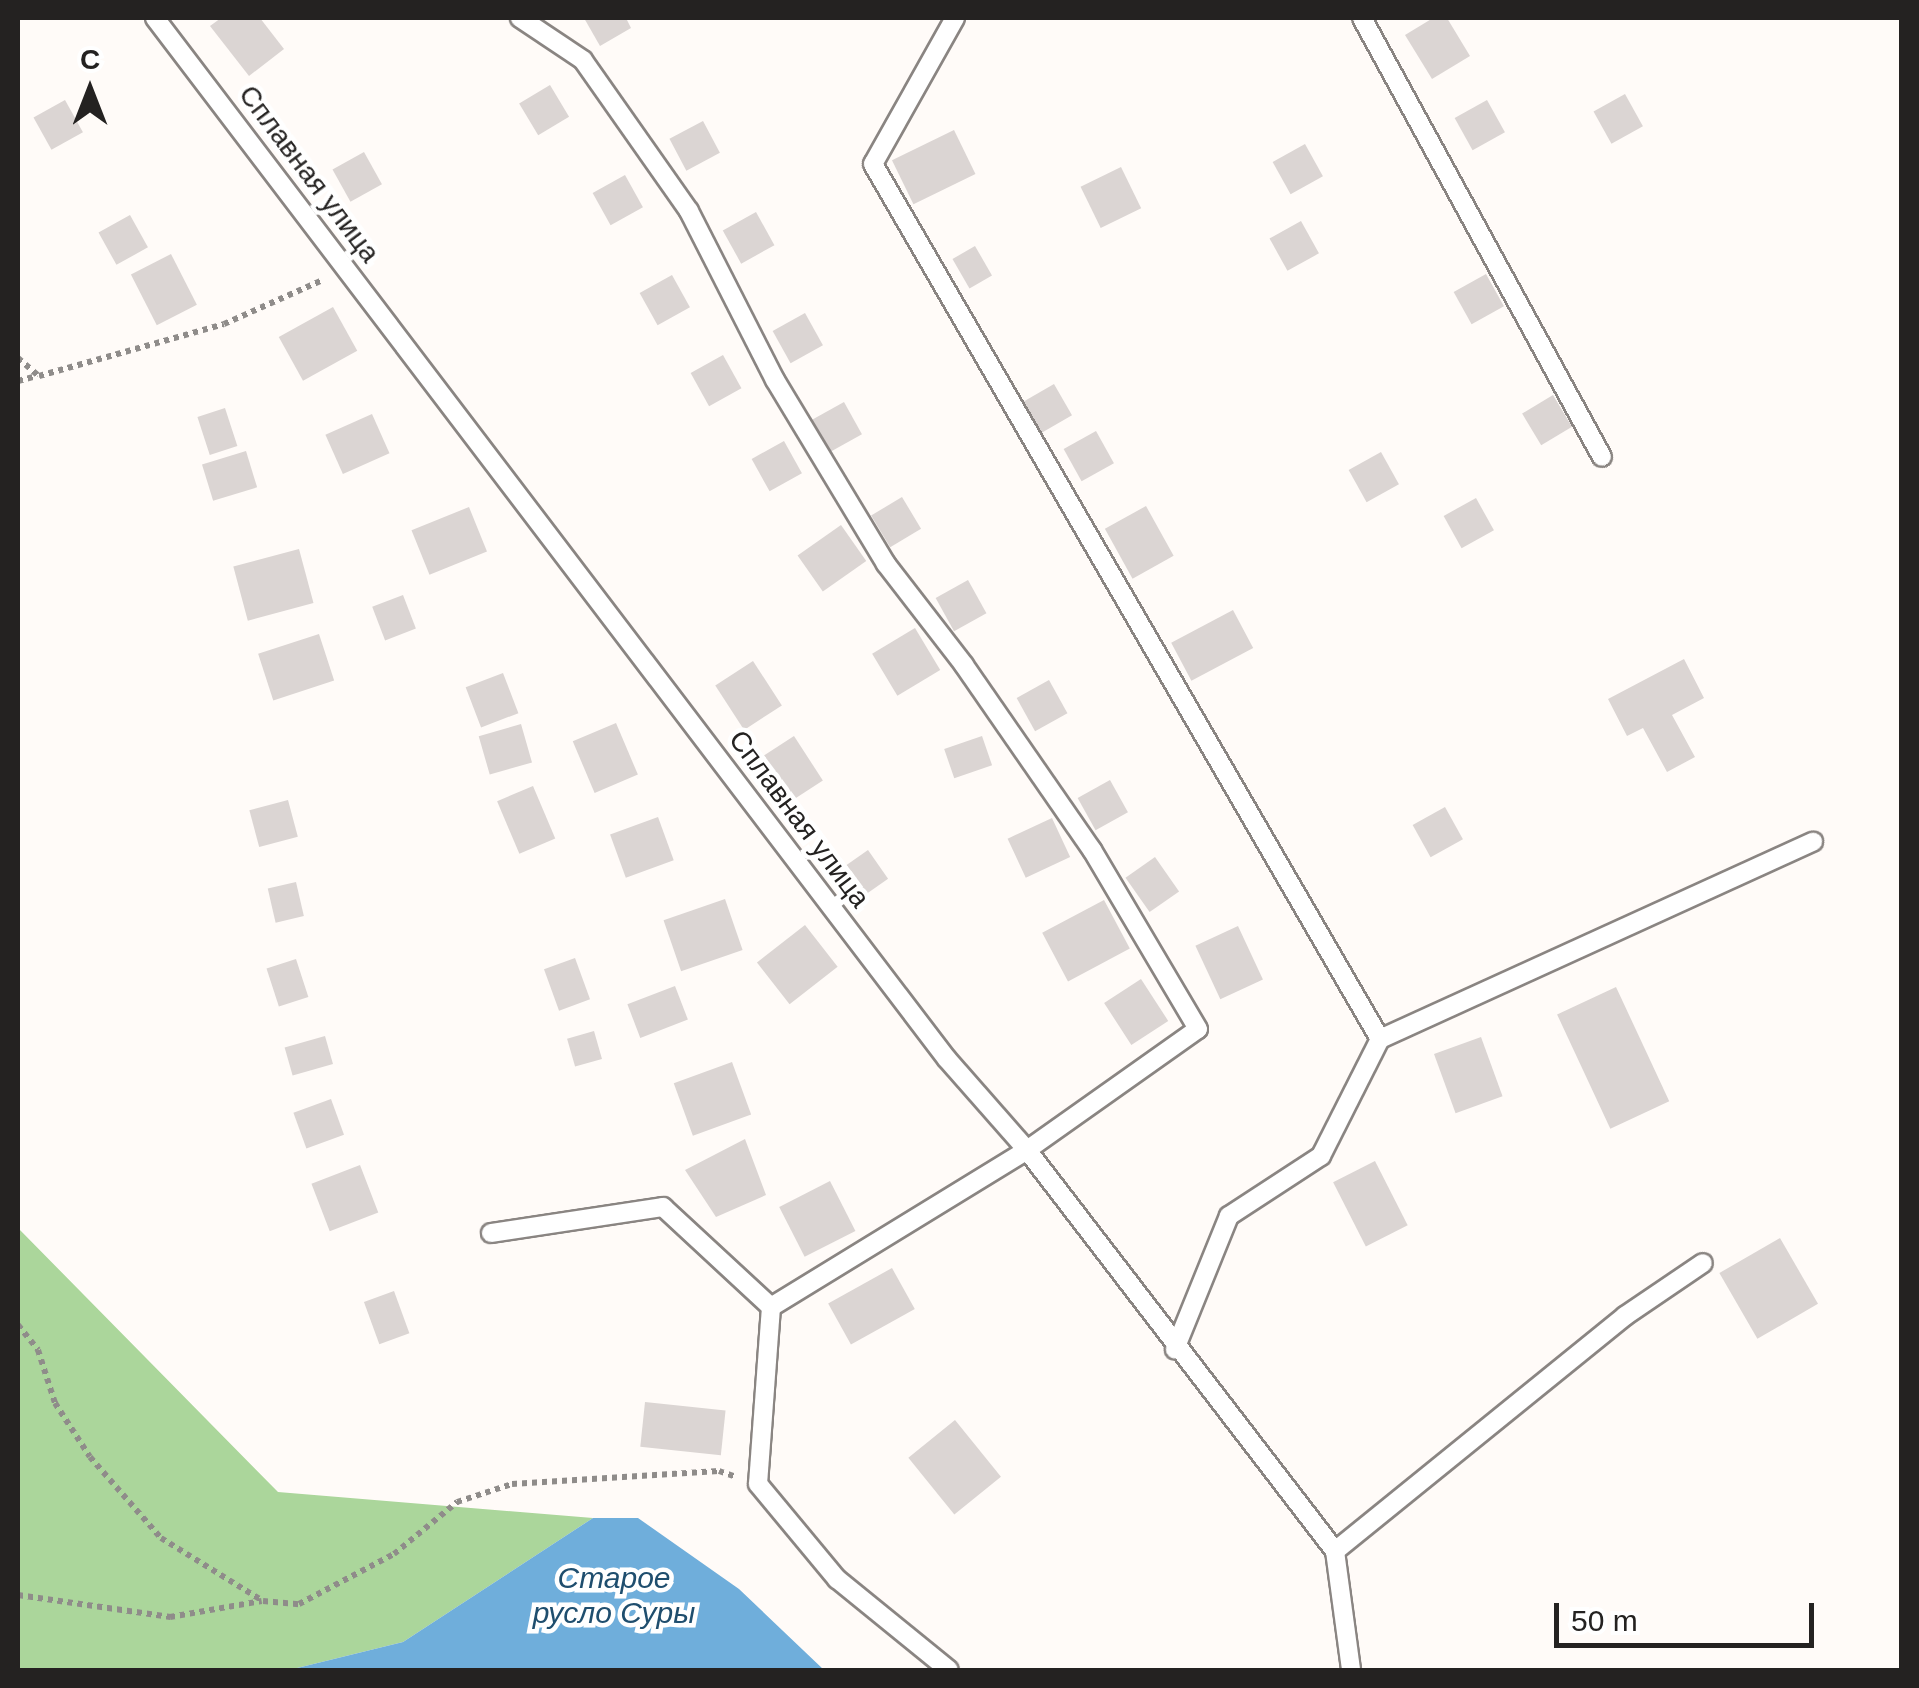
<!DOCTYPE html>
<meta charset="utf-8">
<style>
body{margin:0}
#map{position:relative;width:1919px;height:1688px;overflow:hidden;background:#fffbf8;font-family:Helvetica,sans-serif}
div>[style]{position:absolute}
.forest>*{inset:0;background:#abd69b}
.water>*{inset:0;background:#6faedb}
.building>*{inset:0;background:#dbd5d3;transform-origin:0 0}
.path>*{height:6px;margin-top:-3px;transform-origin:0;background:repeating-linear-gradient(90deg,#8f8c8a 0 5px,transparent 0 10px)}
.roads{filter:drop-shadow(2px 0 #8a8582) drop-shadow(-2px 0 #8a8582) drop-shadow(0 2px #8a8582) drop-shadow(0 -2px #8a8582)}
.service>*{height:18px;margin:-9px;padding:0 9px;transform-origin:9px;border-radius:9px;background:#fff}
span{translate:-50% -50%;white-space:nowrap;text-align:center;line-height:1.15;-webkit-text-stroke:9px #fff;paint-order:stroke}
.street-label{font-size:28px;color:#242221}
.water-label{font-size:30px;color:#1f4e6e;font-style:italic}
.frame{position:absolute;inset:0;border:20px solid #242221;pointer-events:none}
.north{position:absolute;left:40px;top:40px;width:100px;height:100px;-webkit-text-stroke:8px #fff;paint-order:stroke;rotate:0deg;font-size:28px;font-weight:700;line-height:40px;text-align:center;color:#242221}
.north::after{content:'';display:block;margin:auto;width:35px;height:45px;background:#242221;clip-path:polygon(50% 0,100% 100%,50% 72%,0 100%)}
.scale{position:absolute;left:1554px;top:1603px;width:260px;height:45px;box-sizing:border-box;border:5px solid #242221;border-top:0;padding-left:12px;font-size:30px;line-height:35px;white-space:nowrap;color:#242221;-webkit-text-stroke:8px #fff;paint-order:stroke}
</style>
<div id="map">
<div class="forest">
<i style="clip-path:polygon(18px 1228px,278px 1492px,593px 1518px,403px 1642px,289px 1670px,18px 1670px)"></i>
</div>
<div class="water">
<i style="clip-path:polygon(593px 1518px,638px 1518px,739px 1589px,824px 1670px,289px 1670px,403px 1642px)"></i>
</div>
<div class="building">
<i style="clip-path:polygon(221px 18px,260px 18px,284px 49px,249px 76px,210px 26px)"></i>
<i style="clip-path:polygon(584px 18px,626px 18px,631px 28px,600px 46px)"></i>
<i style="clip-path:polygon(1433px 18px,1447px 18px,1470px 56px,1432px 79px,1405px 35px)"></i>
<i style="left:550px;top:85px;width:37px;height:36px;rotate:59deg"></i>
<i style="left:1625px;top:94px;width:37px;height:36px;rotate:61deg"></i>
<i style="left:65px;top:100px;width:37px;height:36px;rotate:61deg"></i>
<i style="left:1487px;top:100px;width:37px;height:37px;rotate:61deg"></i>
<i style="left:703px;top:121px;width:36px;height:38px;rotate:62deg"></i>
<i style="left:954px;top:130px;width:49px;height:69px;rotate:64deg"></i>
<i style="left:1305px;top:144px;width:37px;height:37px;rotate:61deg"></i>
<i style="left:364px;top:152px;width:37px;height:36px;rotate:61deg"></i>
<i style="left:1121px;top:167px;width:46px;height:45px;rotate:64deg"></i>
<i style="left:625px;top:175px;width:37px;height:37px;rotate:61deg"></i>
<i style="left:756px;top:212px;width:38px;height:38px;rotate:61deg"></i>
<i style="left:130px;top:215px;width:37px;height:36px;rotate:61deg"></i>
<i style="left:1301px;top:221px;width:37px;height:36px;rotate:61deg"></i>
<i style="left:975px;top:246px;width:34px;height:26px;rotate:60deg"></i>
<i style="left:171px;top:254px;width:57px;height:45px;rotate:63deg"></i>
<i style="left:1486px;top:274px;width:37px;height:37px;rotate:61deg"></i>
<i style="left:672px;top:275px;width:37px;height:37px;rotate:61deg"></i>
<i style="left:333px;top:307px;width:50px;height:62px;rotate:61deg"></i>
<i style="left:805px;top:313px;width:37px;height:37px;rotate:61deg"></i>
<i style="left:723px;top:355px;width:38px;height:37px;rotate:61deg"></i>
<i style="left:1054px;top:384px;width:36px;height:37px;rotate:60deg"></i>
<i style="left:1553px;top:395px;width:37px;height:36px;rotate:59deg"></i>
<i style="left:844px;top:402px;width:37px;height:37px;rotate:61deg"></i>
<i style="left:225px;top:408px;width:40px;height:29px;rotate:72deg"></i>
<i style="left:372px;top:414px;width:43px;height:51px;rotate:66deg"></i>
<i style="left:1096px;top:431px;width:37px;height:37px;rotate:61deg"></i>
<i style="left:784px;top:441px;width:37px;height:37px;rotate:61deg"></i>
<i style="left:246px;top:451px;width:38px;height:46px;rotate:73deg"></i>
<i style="left:1381px;top:452px;width:37px;height:37px;rotate:61deg"></i>
<i style="left:902px;top:497px;width:37px;height:36px;rotate:59deg"></i>
<i style="left:1476px;top:498px;width:37px;height:37px;rotate:61deg"></i>
<i style="left:1146px;top:506px;width:57px;height:47px;rotate:61deg"></i>
<i style="left:469px;top:507px;width:48px;height:62px;rotate:68deg"></i>
<i style="left:841px;top:525px;width:44px;height:53px;rotate:55deg"></i>
<i style="left:299px;top:549px;width:56px;height:68px;rotate:75deg"></i>
<i style="left:968px;top:580px;width:38px;height:37px;rotate:61deg"></i>
<i style="left:403px;top:595px;width:36px;height:33px;rotate:69deg"></i>
<i style="left:1233px;top:610px;width:43px;height:70px;rotate:62deg"></i>
<i style="left:915px;top:628px;width:49px;height:50px;rotate:59deg"></i>
<i style="left:319px;top:634px;width:49px;height:64px;rotate:72deg"></i>
<i style="clip-path:polygon(1684px 659px,1704px 698px,1672px 715px,1695px 757px,1667px 772px,1643px 728px,1627px 736px,1608px 699px)"></i>
<i style="left:753px;top:661px;width:53px;height:45px;rotate:57deg"></i>
<i style="left:503px;top:673px;width:43px;height:40px;rotate:69deg"></i>
<i style="left:1049px;top:680px;width:38px;height:37px;rotate:61deg"></i>
<i style="left:616px;top:723px;width:56px;height:47px;rotate:67deg"></i>
<i style="left:521px;top:724px;width:40px;height:44px;rotate:74deg"></i>
<i style="left:794px;top:736px;width:53px;height:45px;rotate:57deg"></i>
<i style="left:982px;top:736px;width:31px;height:40px;rotate:71deg"></i>
<i style="left:1110px;top:780px;width:37px;height:37px;rotate:61deg"></i>
<i style="left:533px;top:786px;width:57px;height:39px;rotate:67deg"></i>
<i style="left:288px;top:800px;width:38px;height:40px;rotate:75deg"></i>
<i style="left:1445px;top:807px;width:37px;height:37px;rotate:61deg"></i>
<i style="left:658px;top:817px;width:46px;height:51px;rotate:70deg"></i>
<i style="left:1052px;top:818px;width:43px;height:49px;rotate:65deg"></i>
<i style="left:868px;top:850px;width:35px;height:34px;rotate:55deg"></i>
<i style="left:1155px;top:857px;width:42px;height:36px;rotate:55deg"></i>
<i style="left:296px;top:882px;width:35px;height:29px;rotate:77deg"></i>
<i style="left:725px;top:899px;width:54px;height:65px;rotate:71deg"></i>
<i style="left:1104px;top:900px;width:55px;height:70px;rotate:62deg"></i>
<i style="left:805px;top:925px;width:53px;height:61px;rotate:52deg"></i>
<i style="left:1238px;top:926px;width:59px;height:47px;rotate:65deg"></i>
<i style="left:575px;top:958px;width:44px;height:33px;rotate:70deg"></i>
<i style="left:296px;top:959px;width:40px;height:31px;rotate:72deg"></i>
<i style="left:1141px;top:979px;width:50px;height:44px;rotate:57deg"></i>
<i style="left:675px;top:986px;width:36px;height:51px;rotate:69deg"></i>
<i style="left:1616px;top:987px;width:126px;height:65px;rotate:65deg"></i>
<i style="left:594px;top:1031px;width:29px;height:28px;rotate:74deg"></i>
<i style="left:325px;top:1036px;width:29px;height:42px;rotate:74deg"></i>
<i style="left:1481px;top:1037px;width:63px;height:50px;rotate:70deg"></i>
<i style="left:732px;top:1062px;width:56px;height:62px;rotate:70deg"></i>
<i style="left:331px;top:1099px;width:38px;height:40px;rotate:70deg"></i>
<i style="clip-path:polygon(745px 1139px,766px 1195px,716px 1217px,685px 1170px)"></i>
<i style="left:1375px;top:1161px;width:72px;height:47px;rotate:63deg"></i>
<i style="left:360px;top:1165px;width:51px;height:52px;rotate:69deg"></i>
<i style="left:830px;top:1181px;width:56px;height:57px;rotate:63deg"></i>
<i style="left:1780px;top:1238px;width:76px;height:70px;rotate:60deg"></i>
<i style="left:892px;top:1268px;width:47px;height:73px;rotate:61deg"></i>
<i style="left:394px;top:1291px;width:45px;height:32px;rotate:70deg"></i>
<i style="left:645px;top:1402px;width:81px;height:45px;rotate:6deg"></i>
<i style="left:955px;top:1420px;width:73px;height:60px;rotate:51deg"></i>
</div>
<div class="path">
<i style="left:18px;top:358px;width:28px;rotate:41deg"></i>
<i style="left:39px;top:376px;width:192px;rotate:-15.7deg"></i>
<i style="left:224px;top:324px;width:108px;rotate:-24deg"></i>
<i style="left:18px;top:381px;width:20px;rotate:-15deg"></i>
<i style="left:18px;top:1325px;width:32px;rotate:51deg"></i>
<i style="left:38px;top:1350px;width:56px;rotate:72.2deg"></i>
<i style="left:55px;top:1403px;width:64px;rotate:57.1deg"></i>
<i style="left:90px;top:1457px;width:108px;rotate:48.8deg"></i>
<i style="left:161px;top:1538px;width:120px;rotate:31.7deg"></i>
<i style="left:263px;top:1601px;width:36px;rotate:5deg"></i>
<i style="left:299px;top:1604px;width:107px;rotate:-27.8deg"></i>
<i style="left:394px;top:1554px;width:82px;rotate:-39.5deg"></i>
<i style="left:457px;top:1502px;width:58px;rotate:-18.1deg"></i>
<i style="left:512px;top:1484px;width:207px;rotate:-3.6deg"></i>
<i style="left:719px;top:1471px;width:18px;rotate:19deg"></i>
<i style="left:18px;top:1595px;width:154px;rotate:8.2deg"></i>
<i style="left:170px;top:1617px;width:93px;rotate:-9.9deg"></i>
</div>
<div class="roads">
<div class="service">
<i style="left:155px;top:18px;width:1308px;rotate:52.74deg"></i>
<i style="left:947px;top:1059px;width:121px;rotate:48.7deg"></i>
<i style="left:1027px;top:1150px;width:506px;rotate:52.47deg"></i>
<i style="left:1335px;top:1551px;width:120px;rotate:82.3deg"></i>
<i style="left:955px;top:18px;width:167px;rotate:119.3deg"></i>
<i style="left:873px;top:164px;width:1011px;rotate:59.91deg"></i>
<i style="left:1380px;top:1039px;width:131px;rotate:116.8deg"></i>
<i style="left:1321px;top:1156px;width:110px;rotate:146.9deg"></i>
<i style="left:1229px;top:1216px;width:144px;rotate:112.1deg"></i>
<i style="left:1362px;top:18px;width:500px;rotate:61.33deg"></i>
<i style="left:1380px;top:1039px;width:476px;rotate:-24.5deg"></i>
<i style="left:491px;top:1233px;width:174px;rotate:-8.6deg"></i>
<i style="left:663px;top:1207px;width:147px;rotate:42.8deg"></i>
<i style="left:771px;top:1307px;width:300px;rotate:-31.5deg"></i>
<i style="left:1027px;top:1150px;width:209px;rotate:-35.3deg"></i>
<i style="left:1198px;top:1029px;width:208px;rotate:-120.6deg"></i>
<i style="left:1092px;top:850px;width:225px;rotate:-124.7deg"></i>
<i style="left:964px;top:665px;width:128px;rotate:-127.7deg"></i>
<i style="left:886px;top:564px;width:215px;rotate:-121.1deg"></i>
<i style="left:775px;top:380px;width:190px;rotate:-117deg"></i>
<i style="left:689px;top:211px;width:184px;rotate:-125.1deg"></i>
<i style="left:583px;top:60px;width:76px;rotate:-146.3deg"></i>
<i style="left:771px;top:1307px;width:177px;rotate:94.2deg"></i>
<i style="left:758px;top:1484px;width:124px;rotate:50.3deg"></i>
<i style="left:837px;top:1579px;width:144px;rotate:39.1deg"></i>
<i style="left:1335px;top:1551px;width:373px;rotate:-39deg"></i>
<i style="left:1625px;top:1316px;width:94px;rotate:-34.2deg"></i>
</div>
</div>
<div class="street-label">
<span style="left:309px;top:174px;rotate:53deg">Сплавная улица</span>
<span style="left:799px;top:819px;rotate:53deg">Сплавная улица</span>
</div>
<div class="water-label">
<span style="left:614px;top:1595px">Старое<br>русло Суры</span>
</div>
<div class="frame"></div>
<div class="north">С</div>
<div class="scale">50 m</div>
</div>
